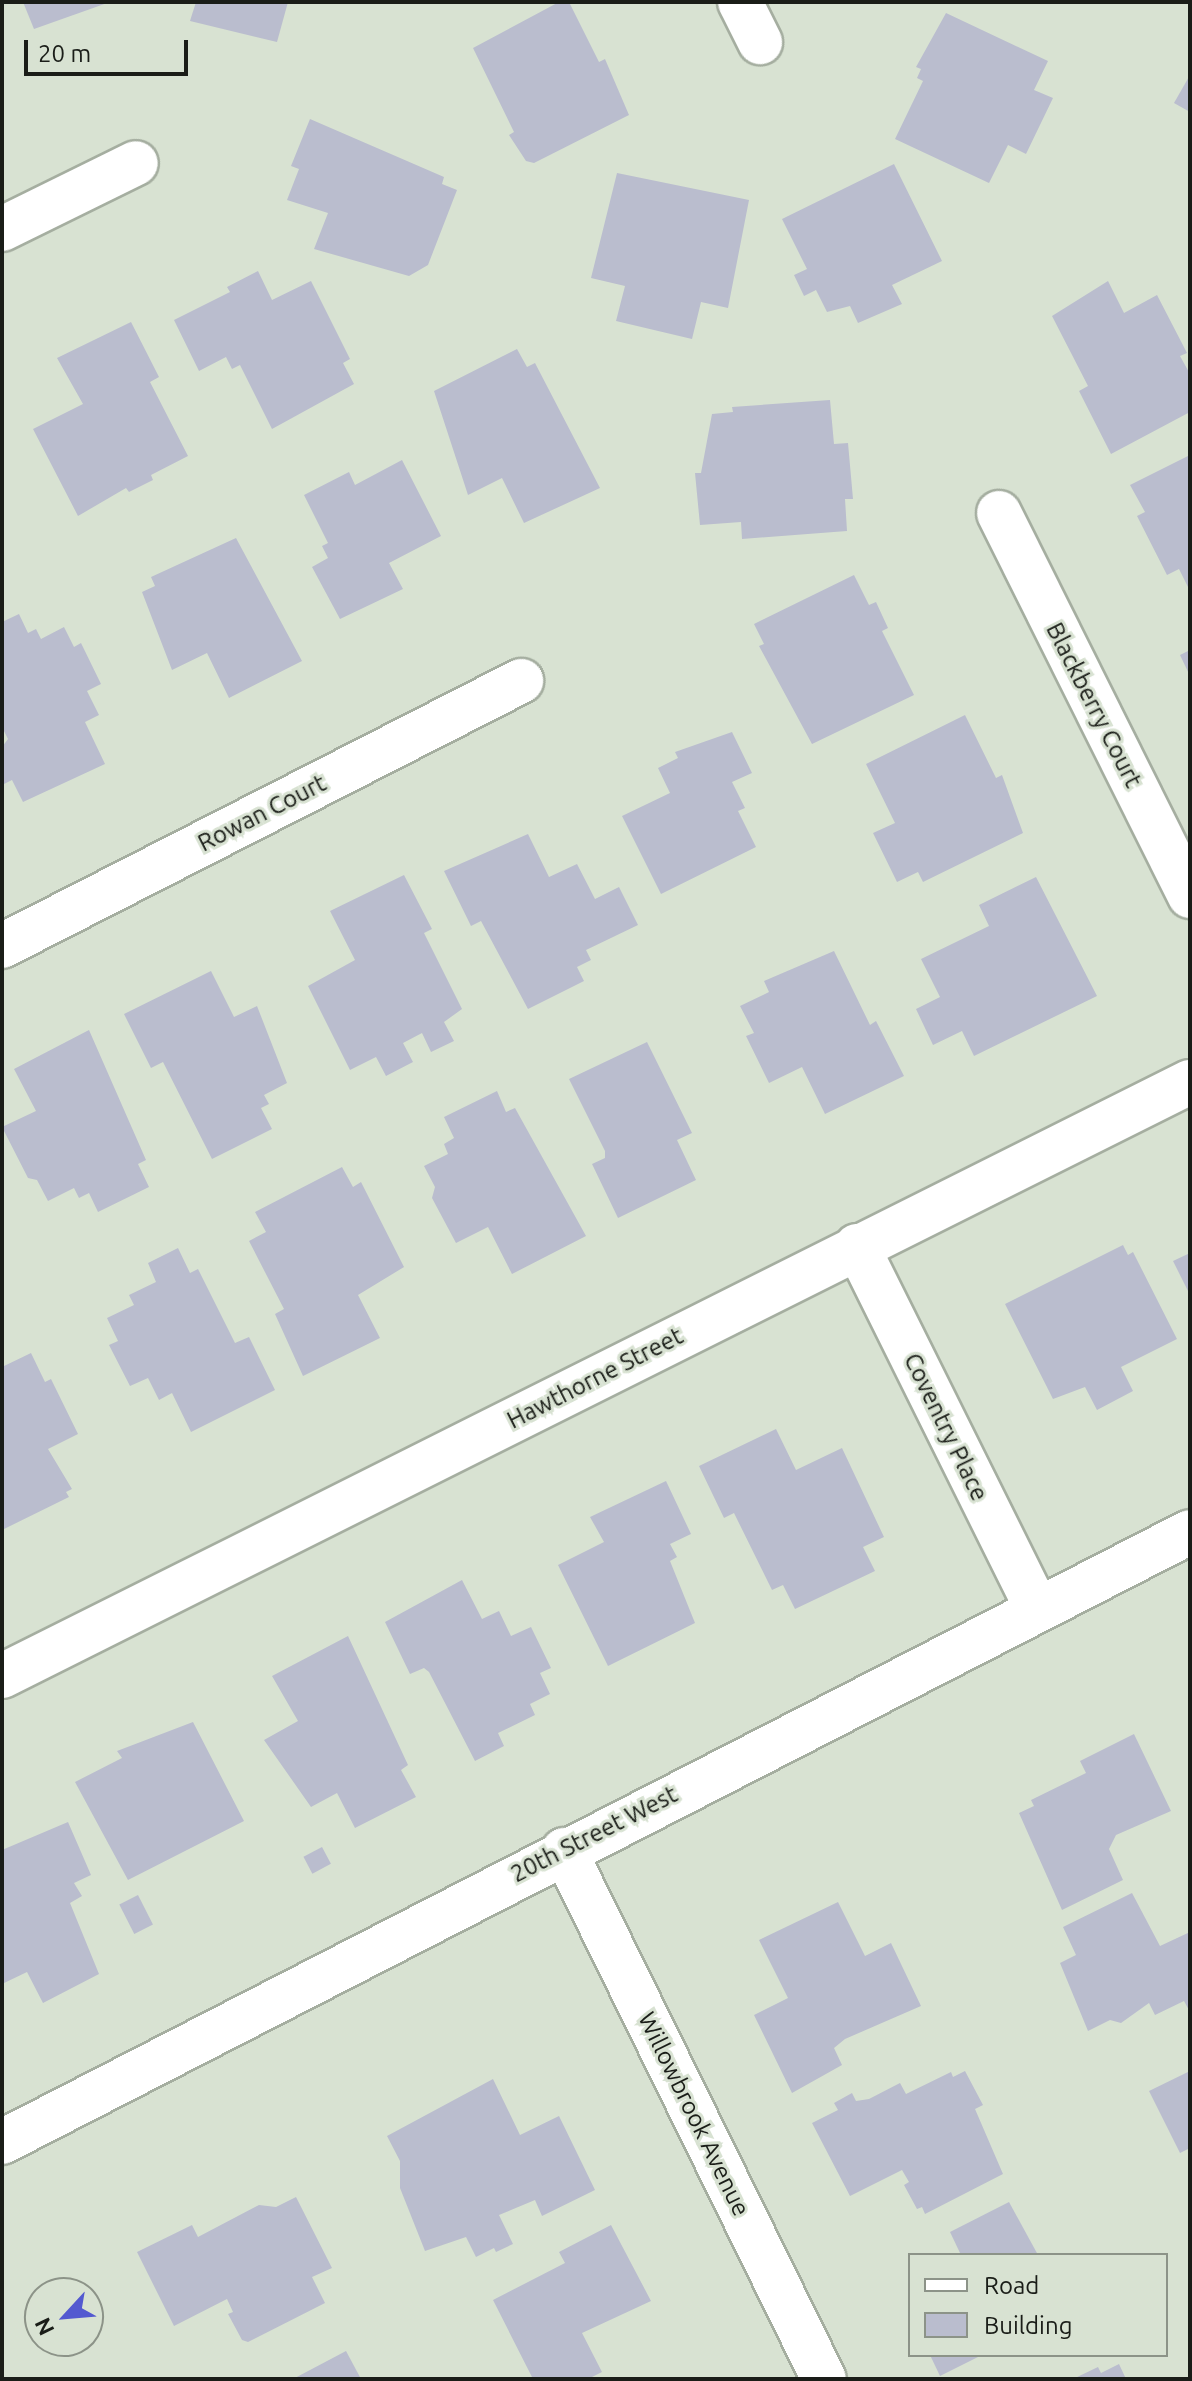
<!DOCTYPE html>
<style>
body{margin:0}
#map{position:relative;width:1192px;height:2381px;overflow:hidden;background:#d8e2d2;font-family:Ubuntu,sans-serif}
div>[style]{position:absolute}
.building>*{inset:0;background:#babdce;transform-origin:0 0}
.roads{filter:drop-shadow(2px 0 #a5aea0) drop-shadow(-2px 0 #a5aea0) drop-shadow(0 2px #a5aea0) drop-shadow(0 -2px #a5aea0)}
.street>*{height:44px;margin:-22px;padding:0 22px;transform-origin:22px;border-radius:22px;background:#fff}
.secondary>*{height:44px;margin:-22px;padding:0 22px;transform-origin:22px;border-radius:22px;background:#fff}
span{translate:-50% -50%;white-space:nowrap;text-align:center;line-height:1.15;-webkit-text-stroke:6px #d8e2d2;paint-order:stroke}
.street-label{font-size:24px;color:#1a1d18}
.frame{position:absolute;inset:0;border:4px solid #1a1d18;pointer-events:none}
.legend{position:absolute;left:908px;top:2253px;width:260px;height:104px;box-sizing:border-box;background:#d8e2d2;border:2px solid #8c9388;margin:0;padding:10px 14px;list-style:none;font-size:24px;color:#1a1d18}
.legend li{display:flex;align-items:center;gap:16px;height:40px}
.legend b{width:40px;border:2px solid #8c9388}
.north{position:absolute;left:24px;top:2277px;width:80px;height:80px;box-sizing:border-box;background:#d8e2d2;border:2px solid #8c9388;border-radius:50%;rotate:244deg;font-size:22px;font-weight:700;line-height:32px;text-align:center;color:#1a1d18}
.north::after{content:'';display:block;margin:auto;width:28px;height:36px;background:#5359d0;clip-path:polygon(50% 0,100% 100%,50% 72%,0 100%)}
.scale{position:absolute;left:24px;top:40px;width:164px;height:36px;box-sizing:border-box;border:4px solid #1a1d18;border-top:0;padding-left:10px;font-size:24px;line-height:28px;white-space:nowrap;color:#1a1d18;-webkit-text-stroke:6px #d8e2d2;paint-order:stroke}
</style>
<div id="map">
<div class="building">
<i style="clip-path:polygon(23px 2px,110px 2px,34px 29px)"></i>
<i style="clip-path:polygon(196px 2px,288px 2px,277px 42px,190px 21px)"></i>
<i style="clip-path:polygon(559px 2px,569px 2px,599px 62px,605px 59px,629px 115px,534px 163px,526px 161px,509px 135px,514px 132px,473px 48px)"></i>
<i style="clip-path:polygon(946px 13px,1048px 61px,1034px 90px,1053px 98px,1026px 154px,1008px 145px,989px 183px,895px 139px,923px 81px,917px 78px,921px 69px,916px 67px)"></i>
<i style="clip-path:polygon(1190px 75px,1190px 112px,1174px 103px)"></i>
<i style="clip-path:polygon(310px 119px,444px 177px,442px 184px,457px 190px,428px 265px,409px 276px,314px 249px,328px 213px,287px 200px,299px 169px,291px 166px)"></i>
<i style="clip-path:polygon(894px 164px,942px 261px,892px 285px,902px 304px,858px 323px,850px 306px,827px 312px,816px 290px,804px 296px,794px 275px,807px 269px,782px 219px)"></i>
<i style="clip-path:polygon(617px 173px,749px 200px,728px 308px,701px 302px,692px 339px,616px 321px,625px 286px,591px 278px)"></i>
<i style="clip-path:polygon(258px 271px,272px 300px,311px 281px,350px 359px,343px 363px,354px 384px,272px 429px,240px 365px,232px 369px,226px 357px,199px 371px,174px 320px,230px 292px,227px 287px)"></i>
<i style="clip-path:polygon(1108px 281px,1124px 313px,1157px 295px,1187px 353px,1180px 356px,1190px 374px,1190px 412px,1111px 454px,1079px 391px,1088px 386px,1052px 316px)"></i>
<i style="clip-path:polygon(131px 322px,159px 377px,150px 382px,188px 456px,151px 475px,153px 480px,129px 492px,126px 488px,78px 516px,33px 429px,83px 404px,57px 358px)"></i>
<i style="clip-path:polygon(517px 349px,527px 367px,535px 363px,600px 488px,524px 523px,502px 478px,468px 495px,434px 391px)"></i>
<i style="clip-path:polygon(830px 400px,834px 444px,848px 443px,853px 499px,845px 499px,847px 531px,742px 539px,741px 522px,700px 525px,695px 473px,701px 473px,712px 414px,733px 412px,732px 407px)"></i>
<i style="clip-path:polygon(1190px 455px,1190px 591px,1179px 569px,1167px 575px,1137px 516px,1145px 512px,1130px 485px)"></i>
<i style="clip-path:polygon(402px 460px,441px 536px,389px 563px,403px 589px,340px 619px,312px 567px,328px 558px,322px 546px,328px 543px,304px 495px,349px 472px,355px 485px)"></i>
<i style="clip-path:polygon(236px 538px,302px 661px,229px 698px,207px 653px,172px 670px,142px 592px,155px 586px,151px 577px)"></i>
<i style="clip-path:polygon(854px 575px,869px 605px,876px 602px,888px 628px,882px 631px,914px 695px,812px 744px,759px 646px,764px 644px,754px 624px)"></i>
<i style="clip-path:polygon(19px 614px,28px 633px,36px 629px,41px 639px,64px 627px,74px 647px,81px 643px,101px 684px,87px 691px,99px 715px,85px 722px,105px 764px,23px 802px,12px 780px,2px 785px,2px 747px,8px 739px,2px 727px,2px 622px)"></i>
<i style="clip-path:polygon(1190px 650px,1190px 676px,1180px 655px)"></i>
<i style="clip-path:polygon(965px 715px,996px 778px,1002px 775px,1023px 833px,923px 882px,918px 872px,897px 882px,873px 833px,895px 823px,866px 764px)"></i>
<i style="clip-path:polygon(732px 732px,752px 773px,732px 782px,745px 808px,738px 811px,756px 847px,661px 894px,622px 816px,670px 793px,658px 768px,678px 758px,675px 752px)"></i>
<i style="clip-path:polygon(528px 834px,549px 877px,577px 864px,595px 899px,619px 887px,638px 925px,586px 950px,591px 960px,577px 967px,584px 981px,528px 1009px,481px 921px,471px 926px,444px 871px)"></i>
<i style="clip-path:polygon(404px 875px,432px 929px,424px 933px,462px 1009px,444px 1022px,454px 1041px,431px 1052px,422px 1033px,403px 1043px,413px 1062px,386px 1076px,376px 1057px,350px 1070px,308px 986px,355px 960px,330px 911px)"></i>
<i style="clip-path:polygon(1036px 877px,1097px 996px,974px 1056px,962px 1031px,933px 1045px,916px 1009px,940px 997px,921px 959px,989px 926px,979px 905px)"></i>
<i style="clip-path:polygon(834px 951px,870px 1025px,876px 1021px,904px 1076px,825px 1114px,802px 1067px,769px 1083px,746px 1036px,754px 1033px,740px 1006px,769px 992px,764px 981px)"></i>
<i style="clip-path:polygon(211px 971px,234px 1017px,257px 1006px,287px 1083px,264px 1095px,269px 1104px,261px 1108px,272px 1129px,212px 1159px,163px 1062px,151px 1068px,124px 1014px)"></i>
<i style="clip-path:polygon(89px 1030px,146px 1160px,138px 1164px,149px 1187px,98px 1212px,89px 1193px,79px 1198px,74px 1188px,48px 1201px,37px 1180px,28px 1178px,2px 1127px,36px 1111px,14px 1069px)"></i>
<i style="clip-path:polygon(647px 1042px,692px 1133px,677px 1140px,696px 1180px,618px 1218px,592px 1164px,605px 1158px,605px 1151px,569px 1079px)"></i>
<i style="clip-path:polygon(497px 1091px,506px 1112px,515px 1108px,586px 1236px,512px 1274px,488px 1227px,456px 1243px,432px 1198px,435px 1187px,424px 1166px,448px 1154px,444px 1144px,454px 1138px,444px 1117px)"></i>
<i style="clip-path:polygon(342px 1167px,353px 1187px,361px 1182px,404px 1267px,358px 1295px,380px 1338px,303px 1376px,275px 1314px,284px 1309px,249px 1241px,266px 1232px,255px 1212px)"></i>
<i style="clip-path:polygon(1123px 1245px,1128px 1255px,1133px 1252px,1177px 1339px,1121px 1367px,1133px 1391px,1097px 1410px,1085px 1387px,1053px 1399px,1005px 1304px)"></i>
<i style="clip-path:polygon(178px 1248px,190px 1273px,198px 1269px,235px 1343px,249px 1337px,275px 1390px,191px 1432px,172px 1393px,159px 1400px,148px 1378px,130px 1386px,109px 1345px,118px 1341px,107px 1318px,134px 1305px,129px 1295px,156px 1282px,148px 1263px)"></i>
<i style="clip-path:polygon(1190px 1253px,1190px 1295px,1173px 1261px)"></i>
<i style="clip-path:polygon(31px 1353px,45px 1382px,51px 1379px,78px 1434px,48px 1449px,72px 1489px,66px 1492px,69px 1497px,2px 1530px,2px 1367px)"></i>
<i style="clip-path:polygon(776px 1429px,796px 1470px,842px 1448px,884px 1537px,863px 1547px,875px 1571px,795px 1609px,783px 1585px,772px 1590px,734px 1513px,724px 1518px,699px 1466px)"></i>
<i style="clip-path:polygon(666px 1481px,691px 1534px,670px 1544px,677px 1557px,670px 1561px,695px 1623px,608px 1666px,558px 1565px,604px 1542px,590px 1517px)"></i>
<i style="clip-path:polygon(462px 1580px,482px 1619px,499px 1611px,511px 1636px,531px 1627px,551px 1668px,540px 1673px,550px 1694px,530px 1704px,535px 1715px,498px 1733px,504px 1746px,475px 1761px,429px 1672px,424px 1668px,410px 1674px,385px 1622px)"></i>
<i style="clip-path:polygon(348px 1636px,408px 1765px,401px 1770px,416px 1797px,355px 1828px,337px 1793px,311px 1807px,264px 1740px,298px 1721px,272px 1676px)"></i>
<i style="clip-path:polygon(193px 1722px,244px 1821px,128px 1880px,75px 1782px,122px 1758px,117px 1751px)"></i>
<i style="clip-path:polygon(1134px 1734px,1171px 1811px,1116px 1835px,1109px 1849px,1123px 1880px,1062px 1910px,1019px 1813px,1034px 1806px,1031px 1800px,1086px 1773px,1080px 1761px)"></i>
<i style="clip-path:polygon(68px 1822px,91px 1875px,74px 1883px,82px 1896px,70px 1903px,99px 1974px,43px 2003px,27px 1972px,2px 1984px,2px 1850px)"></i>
<i style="left:322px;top:1847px;width:19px;height:21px;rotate:62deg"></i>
<i style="clip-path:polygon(1132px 1893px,1160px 1946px,1190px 1932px,1190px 2012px,1184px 2001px,1155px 2015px,1149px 2003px,1121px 2023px,1110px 2020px,1088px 2031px,1060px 1963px,1076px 1955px,1063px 1927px)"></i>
<i style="left:138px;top:1895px;width:33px;height:21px;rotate:63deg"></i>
<i style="clip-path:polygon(838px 1902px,865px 1956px,891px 1943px,921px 2006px,845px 2039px,834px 2048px,842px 2065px,792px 2093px,754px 2015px,788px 1998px,759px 1940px)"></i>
<i style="clip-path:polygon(965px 2071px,983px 2105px,975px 2109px,1003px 2174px,925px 2214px,922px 2207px,917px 2209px,904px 2185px,909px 2182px,902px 2170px,850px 2196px,812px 2123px,838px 2110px,834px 2103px,852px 2093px,856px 2101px,869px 2099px,900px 2083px,906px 2094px,951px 2072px,953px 2077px)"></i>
<i style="clip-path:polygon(1190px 2071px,1190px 2148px,1180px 2153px,1149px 2091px)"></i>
<i style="clip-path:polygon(493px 2079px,520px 2135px,559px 2116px,595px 2190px,542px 2216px,535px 2200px,499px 2215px,513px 2244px,496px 2252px,494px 2248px,476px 2257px,466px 2237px,425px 2251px,400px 2188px,400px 2161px,387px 2136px)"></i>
<i style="clip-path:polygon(296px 2197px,332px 2268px,312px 2277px,325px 2303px,248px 2342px,242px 2340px,228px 2314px,233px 2312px,227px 2299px,174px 2326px,137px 2252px,192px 2225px,198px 2237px,259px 2205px,276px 2207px)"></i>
<i style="clip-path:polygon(1009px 2202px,1038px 2255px,961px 2255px,950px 2232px)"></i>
<i style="clip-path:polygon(611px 2225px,651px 2301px,582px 2333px,602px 2372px,588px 2379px,533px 2379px,493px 2300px,565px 2263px,559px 2252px)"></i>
<i style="clip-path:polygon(346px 2351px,361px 2379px,293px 2379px)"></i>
<i style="clip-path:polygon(930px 2355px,982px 2355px,940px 2376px)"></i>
<i style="clip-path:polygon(1119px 2364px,1126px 2379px,1073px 2379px,1098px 2367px,1101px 2373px)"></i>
</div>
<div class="roads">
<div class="street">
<i style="left:740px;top:2px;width:45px;rotate:63.4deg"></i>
<i style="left:2px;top:229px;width:149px;rotate:-26.2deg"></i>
<i style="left:999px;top:513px;width:428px;rotate:63.5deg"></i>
<i style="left:2px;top:946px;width:583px;rotate:-27.05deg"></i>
<i style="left:857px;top:1246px;width:403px;rotate:63.6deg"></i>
<i style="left:2px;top:1676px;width:1328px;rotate:-26.57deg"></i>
<i style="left:564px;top:1850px;width:589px;rotate:63.83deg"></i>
</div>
<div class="secondary">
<i style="left:2px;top:2142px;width:1335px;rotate:-27.18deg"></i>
</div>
</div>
<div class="street-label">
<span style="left:1094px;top:705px;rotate:63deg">Blackberry Court</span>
<span style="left:262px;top:813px;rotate:-27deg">Rowan Court</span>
<span style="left:595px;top:1378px;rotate:-27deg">Hawthorne Street</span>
<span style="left:946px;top:1427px;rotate:64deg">Coventry Place</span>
<span style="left:594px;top:1834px;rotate:-27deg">20th Street West</span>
<span style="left:694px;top:2114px;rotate:64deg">Willowbrook Avenue</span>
</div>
<div class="frame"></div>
<ul class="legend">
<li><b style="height:10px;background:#fff"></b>Road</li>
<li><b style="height:22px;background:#babdce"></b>Building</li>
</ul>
<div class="north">N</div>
<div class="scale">20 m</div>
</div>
